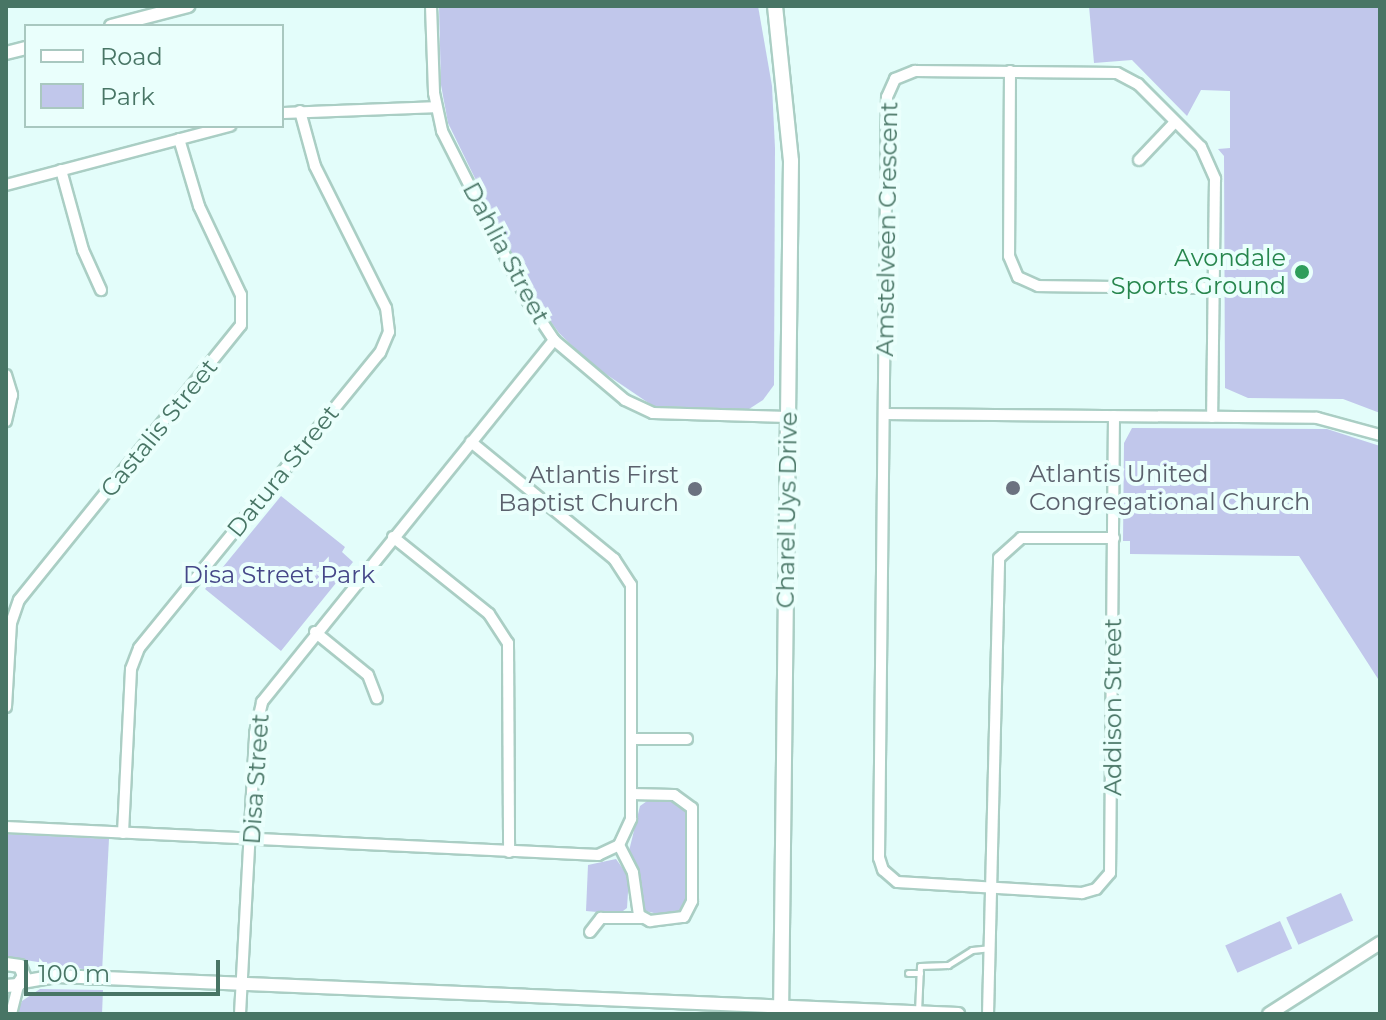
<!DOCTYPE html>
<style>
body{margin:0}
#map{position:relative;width:1386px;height:1020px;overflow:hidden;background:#e3fdfa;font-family:Montserrat,sans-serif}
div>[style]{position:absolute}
.green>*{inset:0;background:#c1c7eb;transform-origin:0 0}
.roads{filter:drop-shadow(2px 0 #aacec4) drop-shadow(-2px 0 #aacec4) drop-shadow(0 2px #aacec4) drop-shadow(0 -2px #aacec4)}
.service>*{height:5px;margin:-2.5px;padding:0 2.5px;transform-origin:2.5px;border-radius:2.5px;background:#fff}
.minor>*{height:10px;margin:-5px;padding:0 5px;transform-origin:5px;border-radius:5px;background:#fff}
.tertiary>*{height:12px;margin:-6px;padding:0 6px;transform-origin:6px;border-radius:6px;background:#fff}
.secondary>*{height:14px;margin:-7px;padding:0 7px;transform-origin:7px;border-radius:7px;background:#fff}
.dots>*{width:22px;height:22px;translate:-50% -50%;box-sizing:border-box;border:4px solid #eafffc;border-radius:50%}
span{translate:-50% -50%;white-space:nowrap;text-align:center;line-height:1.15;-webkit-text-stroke:8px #eafffc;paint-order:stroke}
.street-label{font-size:24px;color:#487565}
.leisure-label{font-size:24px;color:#27864d}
.right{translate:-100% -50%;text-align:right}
.worship-label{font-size:24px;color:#5b616d}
.left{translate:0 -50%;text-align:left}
.park-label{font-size:24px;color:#454788}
.frame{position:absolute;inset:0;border:8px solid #487565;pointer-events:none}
.legend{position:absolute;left:24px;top:24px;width:260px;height:104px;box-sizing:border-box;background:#eafffc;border:2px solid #a9c8c0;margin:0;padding:10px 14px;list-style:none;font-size:24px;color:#487565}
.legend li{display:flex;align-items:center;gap:16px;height:40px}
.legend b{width:40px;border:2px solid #a9c8c0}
.scale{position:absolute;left:24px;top:960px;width:196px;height:36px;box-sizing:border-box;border:4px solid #487565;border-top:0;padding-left:10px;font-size:24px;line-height:28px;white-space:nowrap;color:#487565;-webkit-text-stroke:6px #eafffc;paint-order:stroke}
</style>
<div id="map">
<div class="green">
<i style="clip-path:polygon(439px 6px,758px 6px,772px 86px,775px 148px,774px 385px,763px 400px,749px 409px,653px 406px,591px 364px,559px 333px,533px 297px,448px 123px,441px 85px)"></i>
<i style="clip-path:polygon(1089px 6px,1380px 6px,1380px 413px,1343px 399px,1248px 398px,1225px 388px,1224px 156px,1218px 149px,1230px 148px,1230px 91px,1201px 90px,1187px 116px,1132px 60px,1094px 63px)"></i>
<i style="clip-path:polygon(1132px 428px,1327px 429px,1380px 446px,1380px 682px,1299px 556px,1130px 554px,1130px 541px,1123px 541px,1124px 443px)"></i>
<i style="clip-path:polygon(281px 496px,345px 547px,342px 552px,353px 562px,281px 651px,205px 589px)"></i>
<i style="clip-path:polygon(650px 799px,676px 800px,687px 809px,687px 902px,681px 913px,671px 917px,641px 910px,629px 851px,640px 806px)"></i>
<i style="clip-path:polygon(6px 834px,109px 839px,102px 972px,6px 957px)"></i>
<i style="clip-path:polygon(616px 859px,629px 877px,627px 908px,619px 914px,586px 911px,588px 865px)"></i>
<i style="left:1341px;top:893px;width:30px;height:60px;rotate:66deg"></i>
<i style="left:1280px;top:921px;width:30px;height:60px;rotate:66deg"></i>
<i style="clip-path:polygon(40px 989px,103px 990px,102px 1014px,17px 1014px,22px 1001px)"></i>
</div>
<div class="roads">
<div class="service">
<i style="left:908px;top:973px;width:12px"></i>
<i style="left:918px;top:1012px;width:46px;rotate:-87.5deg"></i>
<i style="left:920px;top:966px;width:28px;rotate:-2deg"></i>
<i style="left:948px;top:965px;width:28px;rotate:-32deg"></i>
<i style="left:972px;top:950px;width:19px;rotate:-6deg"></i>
</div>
<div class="minor">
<i style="left:431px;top:6px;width:87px;rotate:88deg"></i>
<i style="left:434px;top:93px;width:39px;rotate:78deg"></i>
<i style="left:442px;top:131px;width:191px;rotate:63.2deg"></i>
<i style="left:528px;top:301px;width:47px;rotate:56.3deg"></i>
<i style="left:554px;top:340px;width:93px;rotate:40.2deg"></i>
<i style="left:625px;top:400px;width:31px;rotate:25deg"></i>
<i style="left:653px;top:413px;width:135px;rotate:1.7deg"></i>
<i style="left:1010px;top:71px;width:185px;rotate:90.3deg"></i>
<i style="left:1009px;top:256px;width:23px;rotate:67deg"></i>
<i style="left:1018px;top:277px;width:22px;rotate:24deg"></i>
<i style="left:1038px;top:286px;width:176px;rotate:0.7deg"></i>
<i style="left:282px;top:113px;width:153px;rotate:-2.2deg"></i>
<i style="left:1139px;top:160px;width:52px;rotate:-46.5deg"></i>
<i style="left:61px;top:170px;width:83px;rotate:74.6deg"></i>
<i style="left:83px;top:250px;width:44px;rotate:65.8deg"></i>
<i style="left:6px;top:185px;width:232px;rotate:-14.8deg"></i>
<i style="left:6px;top:375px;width:21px;rotate:73deg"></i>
<i style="left:12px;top:395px;width:27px;rotate:103deg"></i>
<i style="left:885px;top:414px;width:432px;rotate:0.5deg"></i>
<i style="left:1317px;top:418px;width:65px;rotate:15.1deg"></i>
<i style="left:1114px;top:416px;width:457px;rotate:90.5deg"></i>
<i style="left:1110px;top:873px;width:21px;rotate:131deg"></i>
<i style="left:1096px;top:889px;width:15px;rotate:164deg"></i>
<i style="left:1082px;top:893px;width:185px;rotate:-176.6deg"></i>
<i style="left:897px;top:882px;width:18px;rotate:-139deg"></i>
<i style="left:883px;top:870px;width:13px;rotate:-108deg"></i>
<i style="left:879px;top:858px;width:761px;rotate:-89.4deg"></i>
<i style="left:887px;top:97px;width:20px;rotate:-66deg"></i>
<i style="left:895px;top:79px;width:22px;rotate:-22deg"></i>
<i style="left:915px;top:71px;width:202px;rotate:0.6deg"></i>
<i style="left:1117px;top:73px;width:24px;rotate:28deg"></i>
<i style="left:1138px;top:84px;width:89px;rotate:45deg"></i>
<i style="left:1201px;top:147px;width:35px;rotate:66deg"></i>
<i style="left:1215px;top:179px;width:238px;rotate:90.7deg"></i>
<i style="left:393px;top:537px;width:123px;rotate:38.7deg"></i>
<i style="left:489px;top:614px;width:35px;rotate:57deg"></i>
<i style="left:508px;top:643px;width:209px;rotate:89.7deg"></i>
<i style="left:315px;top:632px;width:68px;rotate:39.1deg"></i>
<i style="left:368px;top:675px;width:25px;rotate:69deg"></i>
<i style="left:6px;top:707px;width:84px;rotate:-86.6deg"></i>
<i style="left:11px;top:623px;width:24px;rotate:-71deg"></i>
<i style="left:19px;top:600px;width:353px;rotate:-51.1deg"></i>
<i style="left:241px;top:325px;width:30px;rotate:-90deg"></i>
<i style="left:241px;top:295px;width:98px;rotate:-115.3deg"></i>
<i style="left:199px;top:206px;width:70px;rotate:-106.6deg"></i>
<i style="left:632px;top:739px;width:55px"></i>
<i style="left:6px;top:827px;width:593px;rotate:2.71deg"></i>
<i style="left:598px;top:855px;width:23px;rotate:-25deg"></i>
<i style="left:619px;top:845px;width:29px;rotate:-65deg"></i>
<i style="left:631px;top:819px;width:234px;rotate:-90deg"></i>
<i style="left:631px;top:585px;width:31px;rotate:-123deg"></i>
<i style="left:614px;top:559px;width:185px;rotate:-140.7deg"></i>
<i style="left:123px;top:833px;width:164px;rotate:-87.2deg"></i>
<i style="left:131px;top:669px;width:22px;rotate:-69deg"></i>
<i style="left:139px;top:648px;width:381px;rotate:-50.8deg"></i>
<i style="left:380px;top:353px;width:23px;rotate:-67deg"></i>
<i style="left:389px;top:332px;width:24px;rotate:-97deg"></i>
<i style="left:386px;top:308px;width:159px;rotate:-116.6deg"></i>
<i style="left:315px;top:166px;width:57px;rotate:-105.3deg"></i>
<i style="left:619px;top:845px;width:31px;rotate:63deg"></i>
<i style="left:633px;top:873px;width:42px;rotate:81.9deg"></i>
<i style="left:639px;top:915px;width:13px;rotate:29deg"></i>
<i style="left:650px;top:921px;width:34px;rotate:-7deg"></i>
<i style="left:684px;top:917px;width:18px;rotate:-63deg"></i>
<i style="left:692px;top:901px;width:93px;rotate:-90deg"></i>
<i style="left:692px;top:808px;width:22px;rotate:-144deg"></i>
<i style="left:674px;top:795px;width:43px;rotate:-178.7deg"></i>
<i style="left:590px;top:932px;width:18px;rotate:-52deg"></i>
<i style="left:601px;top:918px;width:41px"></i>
<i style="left:11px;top:1014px;width:30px;rotate:-76deg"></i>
<i style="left:240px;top:1014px;width:281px;rotate:-86.9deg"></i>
<i style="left:255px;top:733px;width:32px;rotate:-77deg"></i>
<i style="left:262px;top:702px;width:465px;rotate:-51.1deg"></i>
<i style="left:988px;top:1014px;width:456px;rotate:-88.6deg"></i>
<i style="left:999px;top:558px;width:30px;rotate:-42deg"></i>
<i style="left:1021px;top:538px;width:93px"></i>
</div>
<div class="tertiary">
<i style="left:111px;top:26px;width:80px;rotate:-14.6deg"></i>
<i style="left:6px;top:53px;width:21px;rotate:-14deg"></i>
<i style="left:6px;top:964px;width:14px;rotate:8deg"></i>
<i style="left:20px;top:966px;width:11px;rotate:68deg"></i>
<i style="left:24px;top:976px;width:11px;rotate:124deg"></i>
<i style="left:18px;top:985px;width:12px;rotate:175deg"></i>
<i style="left:22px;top:982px;width:36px;rotate:-10deg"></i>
<i style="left:57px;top:976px;width:902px;rotate:2.42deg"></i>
<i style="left:1269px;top:1014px;width:132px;rotate:-32.6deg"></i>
</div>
<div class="secondary">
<i style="left:775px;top:6px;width:156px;rotate:84.1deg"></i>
<i style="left:791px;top:161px;width:853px;rotate:90.67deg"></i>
</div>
</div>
<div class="dots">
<i style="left:1302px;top:272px;background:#2e9e5b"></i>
<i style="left:1013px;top:488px;background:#6b7280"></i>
<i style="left:695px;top:489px;background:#6b7280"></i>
</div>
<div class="street-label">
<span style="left:887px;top:229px;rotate:-89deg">Amstelveen Crescent</span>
<span style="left:506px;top:253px;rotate:62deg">Dahlia Street</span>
<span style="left:159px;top:428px;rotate:-51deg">Castalis Street</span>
<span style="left:283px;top:471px;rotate:-51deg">Datura Street</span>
<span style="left:787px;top:510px;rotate:-89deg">Charel Uys Drive</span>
<span style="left:1113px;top:707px;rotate:-90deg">Addison Street</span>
<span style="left:256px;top:779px;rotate:-86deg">Disa Street</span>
</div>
<div class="leisure-label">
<span class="right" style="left:1286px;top:272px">Avondale<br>Sports Ground</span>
</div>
<div class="worship-label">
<span class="left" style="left:1029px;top:488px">Atlantis United<br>Congregational Church</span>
<span class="right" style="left:679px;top:489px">Atlantis First<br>Baptist Church</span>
</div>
<div class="park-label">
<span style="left:279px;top:575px">Disa Street Park</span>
</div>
<div class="frame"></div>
<ul class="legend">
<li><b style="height:10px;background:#fff"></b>Road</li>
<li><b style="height:22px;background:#c1c7eb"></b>Park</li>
</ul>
<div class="scale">100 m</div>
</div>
